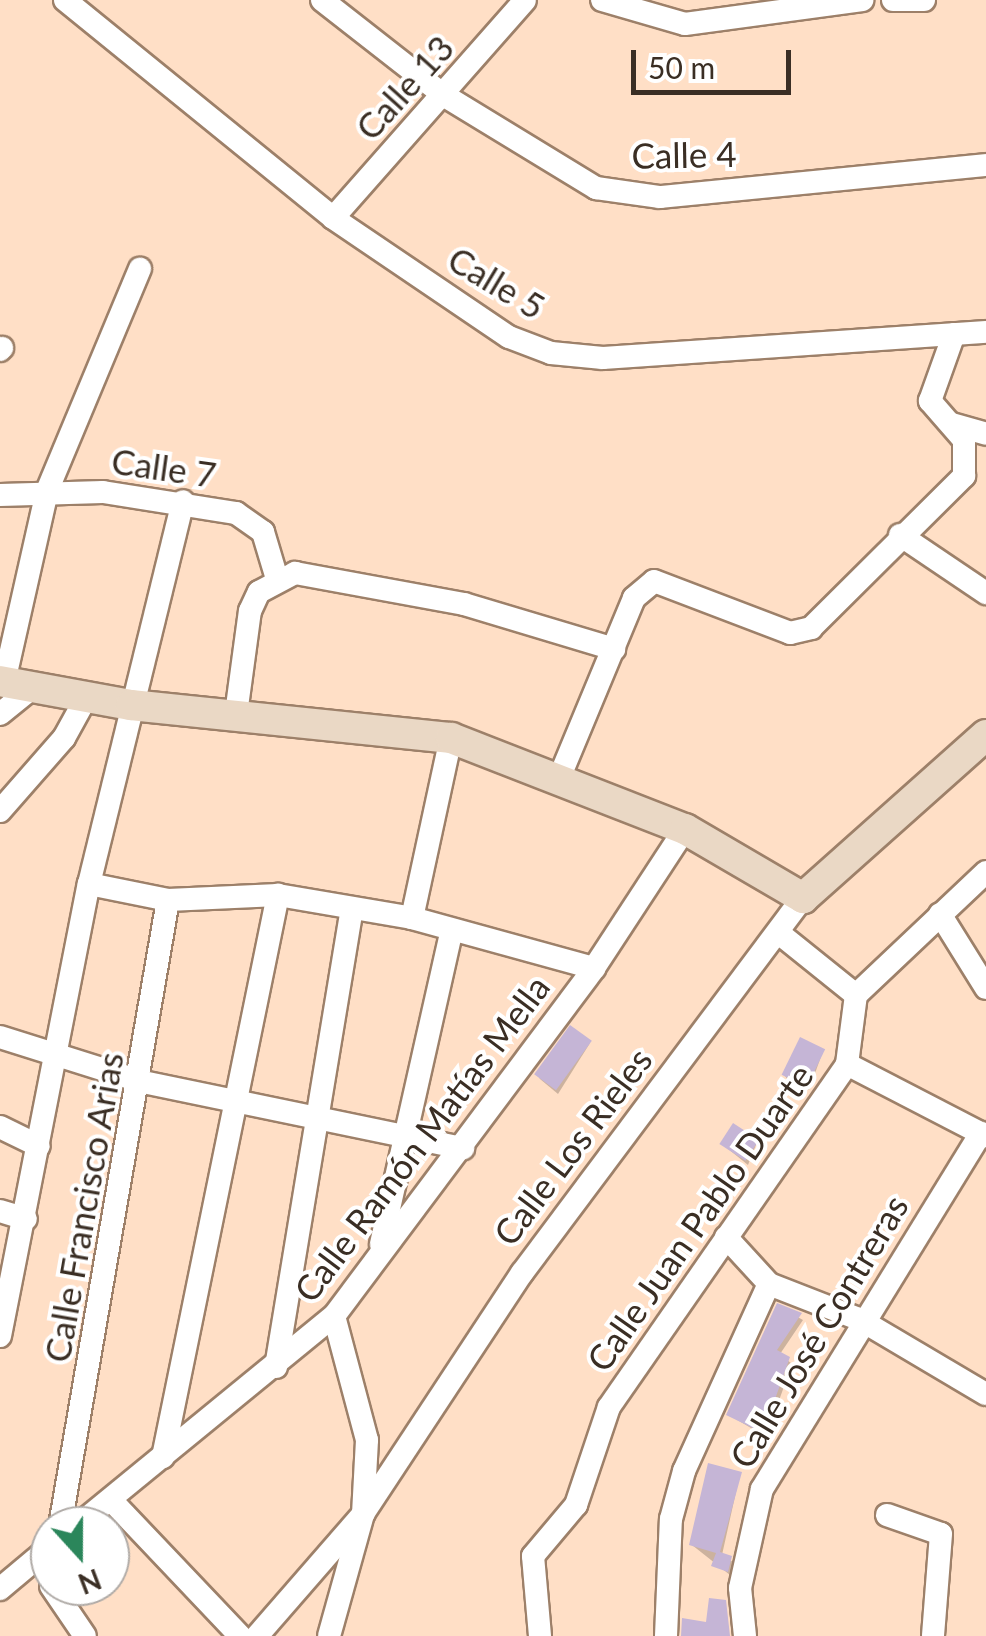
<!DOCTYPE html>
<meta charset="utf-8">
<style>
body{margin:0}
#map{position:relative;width:986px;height:1636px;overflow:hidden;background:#ffdfc6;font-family:Lato,sans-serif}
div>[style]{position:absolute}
.shadow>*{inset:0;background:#0003}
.building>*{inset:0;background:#c5b5d6;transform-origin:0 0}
.roads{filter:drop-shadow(2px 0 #9d8069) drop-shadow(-2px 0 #9d8069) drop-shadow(0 2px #9d8069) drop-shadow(0 -2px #9d8069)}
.street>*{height:22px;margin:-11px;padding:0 11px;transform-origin:11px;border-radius:11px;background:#fff}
.secondary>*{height:30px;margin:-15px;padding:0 15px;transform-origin:15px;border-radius:15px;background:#ead8c5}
span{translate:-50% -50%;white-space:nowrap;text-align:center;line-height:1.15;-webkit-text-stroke:8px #fff;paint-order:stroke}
.street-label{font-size:35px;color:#3a2e24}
.north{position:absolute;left:30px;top:1506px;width:100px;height:100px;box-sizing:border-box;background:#fff;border:2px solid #b0aba7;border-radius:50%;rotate:159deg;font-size:28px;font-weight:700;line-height:40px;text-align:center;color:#3a2e24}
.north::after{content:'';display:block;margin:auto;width:35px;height:45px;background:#2b865b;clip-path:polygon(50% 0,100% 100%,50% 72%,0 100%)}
.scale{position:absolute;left:631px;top:50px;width:160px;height:45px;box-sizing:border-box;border:5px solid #3a2e24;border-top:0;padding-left:12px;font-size:30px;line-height:35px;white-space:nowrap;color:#3a2e24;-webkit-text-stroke:8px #fff;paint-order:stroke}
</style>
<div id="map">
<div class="shadow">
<i style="clip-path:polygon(590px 1043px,558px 1094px,540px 1079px,537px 1074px)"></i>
<i style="clip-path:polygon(823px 1051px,809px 1090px,787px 1079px,784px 1074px)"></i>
<i style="clip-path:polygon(757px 1142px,748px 1165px,722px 1144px)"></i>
<i style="clip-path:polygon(778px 1306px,803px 1320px,780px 1354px,792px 1364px,766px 1437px,729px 1415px)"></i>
<i style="clip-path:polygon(740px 1474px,722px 1555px,733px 1562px,730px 1575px,692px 1545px)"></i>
</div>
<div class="building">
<i style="left:570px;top:1025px;width:27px;height:61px;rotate:36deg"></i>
<i style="left:800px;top:1037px;width:28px;height:42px;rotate:26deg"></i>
<i style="left:733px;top:1123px;width:31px;height:25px;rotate:33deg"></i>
<i style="clip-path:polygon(777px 1303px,802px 1313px,777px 1350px,790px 1357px,763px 1433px,726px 1415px)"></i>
<i style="clip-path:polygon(708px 1463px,742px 1472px,720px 1552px,732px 1556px,728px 1572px,711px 1566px,716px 1553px,689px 1545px)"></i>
<i style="clip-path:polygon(709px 1598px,726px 1600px,730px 1636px,681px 1636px,682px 1618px,706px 1622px)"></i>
</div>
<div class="roads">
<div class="street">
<i style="left:65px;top:0;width:345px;rotate:39.1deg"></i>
<i style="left:333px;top:218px;width:212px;rotate:34.1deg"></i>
<i style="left:509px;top:337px;width:45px;rotate:20.9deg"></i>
<i style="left:551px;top:353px;width:52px;rotate:5.5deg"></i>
<i style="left:603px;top:358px;width:384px;rotate:-3.9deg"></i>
<i style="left:322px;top:0;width:156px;rotate:38deg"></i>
<i style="left:445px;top:96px;width:177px;rotate:31.4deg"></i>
<i style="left:596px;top:188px;width:65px;rotate:8deg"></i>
<i style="left:660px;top:197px;width:328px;rotate:-5.6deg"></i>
<i style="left:602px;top:0;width:86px;rotate:16.1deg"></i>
<i style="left:685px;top:24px;width:179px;rotate:-7.7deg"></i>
<i style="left:893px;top:0;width:31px"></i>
<i style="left:333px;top:218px;width:290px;rotate:-48.6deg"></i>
<i style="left:0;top:350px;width:3px;rotate:-45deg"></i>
<i style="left:952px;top:424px;width:35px;rotate:16deg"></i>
<i style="left:0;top:495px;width:103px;rotate:-1.7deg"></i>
<i style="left:103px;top:492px;width:135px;rotate:9deg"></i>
<i style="left:236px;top:513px;width:33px;rotate:35deg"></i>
<i style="left:263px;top:532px;width:49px;rotate:73.4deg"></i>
<i style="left:900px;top:535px;width:104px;rotate:34deg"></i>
<i style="left:4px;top:682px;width:196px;rotate:-77.3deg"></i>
<i style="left:47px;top:491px;width:241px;rotate:-67.3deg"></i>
<i style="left:0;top:714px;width:41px;rotate:-39.1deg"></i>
<i style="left:236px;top:714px;width:104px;rotate:-82.3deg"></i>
<i style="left:250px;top:611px;width:21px;rotate:-65deg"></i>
<i style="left:259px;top:592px;width:41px;rotate:-27.8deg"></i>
<i style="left:295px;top:573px;width:172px;rotate:10.4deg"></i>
<i style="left:464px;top:604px;width:157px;rotate:16.7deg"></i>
<i style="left:560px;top:776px;width:193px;rotate:-67.4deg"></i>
<i style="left:634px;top:598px;width:26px;rotate:-40deg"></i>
<i style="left:654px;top:581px;width:146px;rotate:20.9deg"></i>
<i style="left:790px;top:633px;width:22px;rotate:-13deg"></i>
<i style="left:811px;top:628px;width:216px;rotate:-44.8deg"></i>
<i style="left:964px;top:476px;width:36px;rotate:-90deg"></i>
<i style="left:964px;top:440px;width:52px;rotate:-131.1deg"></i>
<i style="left:930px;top:401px;width:71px;rotate:-70.3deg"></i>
<i style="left:0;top:811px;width:97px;rotate:-48.8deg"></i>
<i style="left:64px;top:738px;width:46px;rotate:-61.2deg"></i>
<i style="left:89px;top:884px;width:81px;rotate:11.4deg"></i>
<i style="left:168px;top:900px;width:110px;rotate:-2.6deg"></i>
<i style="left:278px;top:895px;width:136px;rotate:9.7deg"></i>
<i style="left:412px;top:918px;width:189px;rotate:15.4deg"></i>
<i style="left:940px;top:914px;width:87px;rotate:58.1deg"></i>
<i style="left:412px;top:918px;width:184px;rotate:-77.8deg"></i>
<i style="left:780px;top:934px;width:97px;rotate:38.8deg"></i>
<i style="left:0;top:1037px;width:150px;rotate:17.5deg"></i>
<i style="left:143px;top:1082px;width:327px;rotate:11.7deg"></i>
<i style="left:847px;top:1064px;width:157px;rotate:27.4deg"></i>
<i style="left:0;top:1127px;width:43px;rotate:26deg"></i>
<i style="left:0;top:1211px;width:27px;rotate:17deg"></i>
<i style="left:726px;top:1237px;width:64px;rotate:47.5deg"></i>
<i style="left:769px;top:1284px;width:97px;rotate:21.3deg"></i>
<i style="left:859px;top:1319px;width:147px;rotate:30.6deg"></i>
<i style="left:381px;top:1244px;width:322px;rotate:-77.3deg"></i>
<i style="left:0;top:1336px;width:461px;rotate:-78.9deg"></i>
<i style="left:89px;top:884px;width:394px;rotate:-76.2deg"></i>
<i style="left:276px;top:1367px;width:465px;rotate:-80.6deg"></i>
<i style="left:163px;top:1457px;width:574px;rotate:-78.44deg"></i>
<i style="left:111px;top:1500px;width:187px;rotate:46.5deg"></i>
<i style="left:887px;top:1515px;width:57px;rotate:19.4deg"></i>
<i style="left:941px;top:1534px;width:102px;rotate:94.5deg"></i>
<i style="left:60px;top:1526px;width:635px;rotate:-80.21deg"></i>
<i style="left:77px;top:1526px;width:332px;rotate:-39.3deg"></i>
<i style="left:334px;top:1316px;width:434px;rotate:-53.2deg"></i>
<i style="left:594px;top:968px;width:166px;rotate:-56.8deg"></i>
<i style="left:51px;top:1586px;width:60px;rotate:55.8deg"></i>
<i style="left:0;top:1589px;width:65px;rotate:-40deg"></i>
<i style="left:257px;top:1636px;width:162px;rotate:-49deg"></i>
<i style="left:363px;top:1514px;width:289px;rotate:-56.6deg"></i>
<i style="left:522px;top:1273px;width:469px;rotate:-53.2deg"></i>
<i style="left:329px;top:1636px;width:127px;rotate:-74.4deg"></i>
<i style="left:363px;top:1514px;width:74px;rotate:-86.9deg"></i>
<i style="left:367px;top:1440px;width:128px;rotate:-104.9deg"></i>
<i style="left:540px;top:1636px;width:80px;rotate:-95deg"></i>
<i style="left:533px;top:1556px;width:67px;rotate:-49.9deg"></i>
<i style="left:576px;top:1505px;width:103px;rotate:-71.4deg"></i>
<i style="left:609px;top:1407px;width:417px;rotate:-55.2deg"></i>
<i style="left:847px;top:1064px;width:70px;rotate:-82.6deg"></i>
<i style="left:856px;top:995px;width:179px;rotate:-43.4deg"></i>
<i style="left:666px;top:1636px;width:117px;rotate:-87.6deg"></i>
<i style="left:671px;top:1519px;width:50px;rotate:-74.8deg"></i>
<i style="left:684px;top:1471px;width:205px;rotate:-65.6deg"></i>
<i style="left:745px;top:1636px;width:48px;rotate:-95.9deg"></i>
<i style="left:740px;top:1588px;width:101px;rotate:-77.5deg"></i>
<i style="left:762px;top:1489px;width:418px;rotate:-58.4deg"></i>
</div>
<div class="secondary">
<i style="left:0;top:681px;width:133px;rotate:10.4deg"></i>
<i style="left:131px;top:705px;width:322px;rotate:5.9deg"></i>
<i style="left:451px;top:738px;width:251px;rotate:21.3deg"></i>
<i style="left:685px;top:829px;width:137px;rotate:30.3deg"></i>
<i style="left:803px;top:898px;width:245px;rotate:-41.7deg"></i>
</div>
</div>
<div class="street-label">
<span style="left:404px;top:87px;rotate:-48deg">Calle 13</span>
<span style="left:684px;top:154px;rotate:-1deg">Calle 4</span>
<span style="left:497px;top:282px;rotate:31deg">Calle 5</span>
<span style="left:164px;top:467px;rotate:8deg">Calle 7</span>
<span style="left:421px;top:1138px;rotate:-53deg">Calle Ramón Matías Mella</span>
<span style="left:572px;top:1146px;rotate:-53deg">Calle Los Rieles</span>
<span style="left:83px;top:1207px;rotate:-80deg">Calle Francisco Arias</span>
<span style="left:699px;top:1217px;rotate:-55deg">Calle Juan Pablo Duarte</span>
<span style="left:818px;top:1331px;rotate:-59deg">Calle José Contreras</span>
</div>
<div class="north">N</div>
<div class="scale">50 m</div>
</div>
